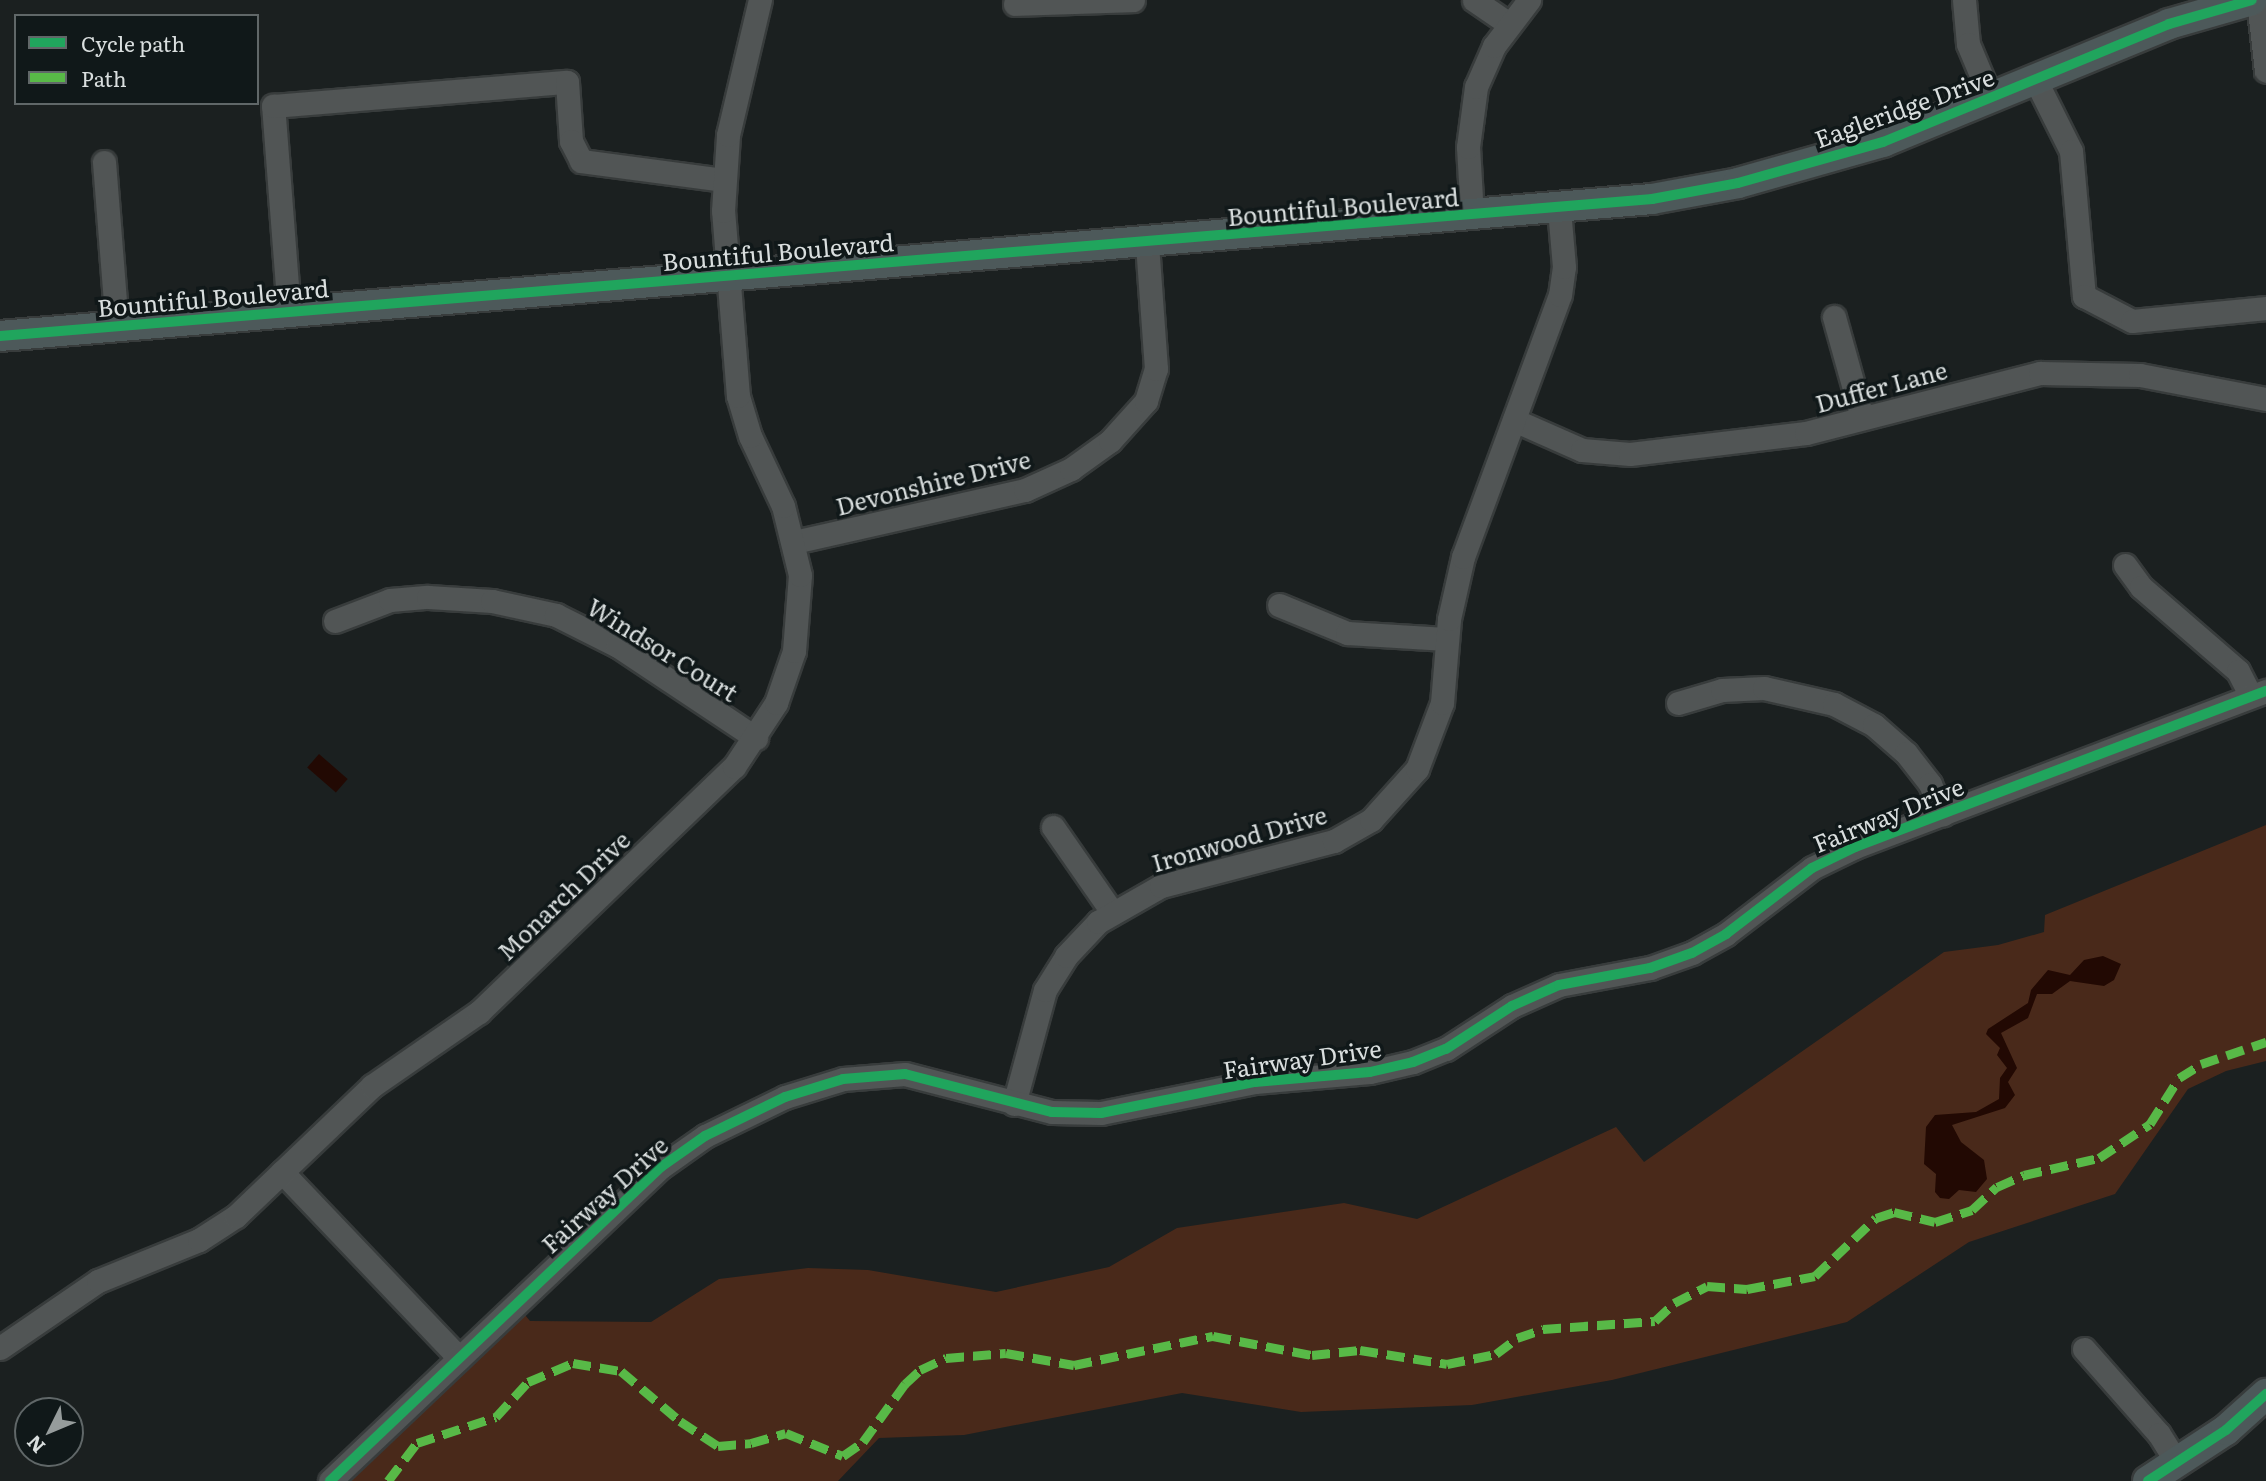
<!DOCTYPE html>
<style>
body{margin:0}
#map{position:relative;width:2266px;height:1481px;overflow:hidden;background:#1b2020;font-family:Literata,serif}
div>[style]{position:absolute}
.green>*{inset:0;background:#49291a}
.water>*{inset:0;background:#220903;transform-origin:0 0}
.roads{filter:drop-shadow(2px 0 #383c3c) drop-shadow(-2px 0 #383c3c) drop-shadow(0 2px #383c3c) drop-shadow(0 -2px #383c3c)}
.minor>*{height:23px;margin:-11.5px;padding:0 11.5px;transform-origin:11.5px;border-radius:11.5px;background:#515555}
.major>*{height:30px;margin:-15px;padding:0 15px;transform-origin:15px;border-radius:15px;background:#4d595a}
.quiet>*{height:9px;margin-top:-4.5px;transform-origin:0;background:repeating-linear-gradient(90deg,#58b947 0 18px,transparent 0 27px)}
.cycleway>*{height:10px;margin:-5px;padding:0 5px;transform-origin:5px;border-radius:5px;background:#20a55d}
span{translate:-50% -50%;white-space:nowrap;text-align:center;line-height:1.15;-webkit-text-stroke:7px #101819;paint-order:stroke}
.street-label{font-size:24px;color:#d9dede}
.legend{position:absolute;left:14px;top:14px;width:245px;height:91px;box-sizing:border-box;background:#101819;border:2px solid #606768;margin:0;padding:9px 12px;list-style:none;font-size:21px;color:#d9dede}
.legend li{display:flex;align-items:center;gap:14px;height:35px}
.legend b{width:35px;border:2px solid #606768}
.north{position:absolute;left:14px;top:1397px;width:70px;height:70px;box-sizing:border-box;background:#101819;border:2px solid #606768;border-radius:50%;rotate:227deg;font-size:19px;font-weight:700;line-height:28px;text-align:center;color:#d9dede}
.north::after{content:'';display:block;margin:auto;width:24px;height:32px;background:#969c9c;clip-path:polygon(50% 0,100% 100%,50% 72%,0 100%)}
</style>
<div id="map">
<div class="green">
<i style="clip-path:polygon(2266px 825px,2266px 1061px,2226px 1071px,2188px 1089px,2115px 1194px,1969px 1242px,1847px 1322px,1612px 1380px,1472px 1405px,1301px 1412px,1182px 1393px,964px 1435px,879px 1438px,838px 1481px,351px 1481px,525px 1315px,530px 1321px,651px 1322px,719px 1279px,808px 1268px,868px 1270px,996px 1292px,1109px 1267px,1177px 1228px,1344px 1203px,1417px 1219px,1616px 1127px,1644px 1162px,1944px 952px,1998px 945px,2044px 932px,2045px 915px)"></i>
</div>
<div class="water">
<i style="left:319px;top:754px;width:38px;height:18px;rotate:41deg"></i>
<i style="clip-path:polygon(2103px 956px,2121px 964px,2114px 980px,2104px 986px,2070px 981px,2052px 994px,2037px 994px,2028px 1018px,2001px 1033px,2017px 1068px,2008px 1082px,2015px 1095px,2005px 1108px,1952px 1125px,1961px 1142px,1984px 1160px,1987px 1179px,1976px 1192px,1959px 1190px,1949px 1199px,1940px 1198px,1935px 1192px,1936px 1174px,1924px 1164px,1926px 1127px,1935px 1115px,1976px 1112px,1999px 1099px,2000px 1078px,2007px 1068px,1997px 1055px,2000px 1048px,1986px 1034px,1988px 1029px,2028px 1003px,2031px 990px,2048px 970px,2070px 975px,2084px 960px)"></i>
</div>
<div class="roads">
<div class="minor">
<i style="left:1474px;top:0;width:42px;rotate:34.4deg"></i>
<i style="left:1964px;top:0;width:44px;rotate:84.8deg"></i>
<i style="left:1968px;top:44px;width:60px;rotate:67.3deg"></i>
<i style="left:2258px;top:0;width:71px;rotate:83.6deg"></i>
<i style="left:1015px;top:4px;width:118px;rotate:-1.9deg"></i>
<i style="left:2035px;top:79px;width:80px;rotate:63.4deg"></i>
<i style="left:2071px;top:151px;width:146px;rotate:84.9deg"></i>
<i style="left:2084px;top:296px;width:54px;rotate:27.5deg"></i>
<i style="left:2132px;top:321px;width:135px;rotate:-5.5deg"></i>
<i style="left:104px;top:162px;width:165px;rotate:85.5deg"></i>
<i style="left:1472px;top:216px;width:69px;rotate:-93.3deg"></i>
<i style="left:1468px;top:147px;width:61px;rotate:-82.4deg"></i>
<i style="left:1476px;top:87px;width:45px;rotate:-66.3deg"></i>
<i style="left:1494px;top:46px;width:58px;rotate:-52.7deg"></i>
<i style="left:289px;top:312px;width:207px;rotate:-94.4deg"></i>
<i style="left:273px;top:106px;width:295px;rotate:-4.7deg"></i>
<i style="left:567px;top:82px;width:59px;rotate:86.1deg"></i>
<i style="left:571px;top:141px;width:22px;rotate:63deg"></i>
<i style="left:581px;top:161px;width:143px;rotate:7.6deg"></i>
<i style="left:1834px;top:317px;width:104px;rotate:74.4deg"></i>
<i style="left:1514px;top:420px;width:74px;rotate:23.8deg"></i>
<i style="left:1582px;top:450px;width:48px;rotate:4.8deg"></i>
<i style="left:1630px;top:454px;width:177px;rotate:-6.8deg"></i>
<i style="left:1806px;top:433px;width:242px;rotate:-14.4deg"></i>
<i style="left:2040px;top:373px;width:100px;rotate:1.1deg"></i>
<i style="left:2140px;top:375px;width:128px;rotate:10.8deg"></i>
<i style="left:794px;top:542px;width:237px;rotate:-12.7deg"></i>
<i style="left:1025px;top:490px;width:51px;rotate:-24.5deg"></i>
<i style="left:1071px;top:469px;width:48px;rotate:-35.7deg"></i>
<i style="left:1110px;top:441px;width:54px;rotate:-48deg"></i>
<i style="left:1146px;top:401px;width:34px;rotate:-73deg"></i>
<i style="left:1156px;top:369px;width:127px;rotate:-94.1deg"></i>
<i style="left:2125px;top:565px;width:27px;rotate:54deg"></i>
<i style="left:2141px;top:587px;width:128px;rotate:40.9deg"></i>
<i style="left:2238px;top:671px;width:27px;rotate:63deg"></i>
<i style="left:1279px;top:605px;width:74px;rotate:22.4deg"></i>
<i style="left:1347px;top:633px;width:99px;rotate:3.5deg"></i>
<i style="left:335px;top:621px;width:59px;rotate:-20.9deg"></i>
<i style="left:390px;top:600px;width:38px;rotate:-5deg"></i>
<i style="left:428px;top:597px;width:64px;rotate:3.6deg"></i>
<i style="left:492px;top:601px;width:66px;rotate:12.3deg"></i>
<i style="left:556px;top:615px;width:69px;rotate:26.6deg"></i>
<i style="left:618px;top:646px;width:166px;rotate:33.7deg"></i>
<i style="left:1678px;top:703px;width:46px;rotate:-16.5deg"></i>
<i style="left:1722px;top:690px;width:42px;rotate:-2.7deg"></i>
<i style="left:1764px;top:688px;width:72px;rotate:12.9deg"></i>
<i style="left:1834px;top:704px;width:45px;rotate:27.7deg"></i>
<i style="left:1874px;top:725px;width:43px;rotate:41.2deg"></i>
<i style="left:1906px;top:753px;width:39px;rotate:52deg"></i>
<i style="left:1930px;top:784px;width:33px;rotate:67deg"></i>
<i style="left:1053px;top:827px;width:103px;rotate:55.2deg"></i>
<i style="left:1014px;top:1104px;width:118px;rotate:-74.8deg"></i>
<i style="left:1045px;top:990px;width:40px;rotate:-58deg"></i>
<i style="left:1066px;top:956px;width:47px;rotate:-46.7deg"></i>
<i style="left:1098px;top:922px;width:73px;rotate:-29.7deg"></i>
<i style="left:1161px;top:886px;width:179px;rotate:-14.6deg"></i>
<i style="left:1334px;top:841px;width:43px;rotate:-29.6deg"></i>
<i style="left:1371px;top:820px;width:69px;rotate:-48deg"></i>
<i style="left:1417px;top:769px;width:71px;rotate:-69.3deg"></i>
<i style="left:1442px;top:703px;width:84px;rotate:-85.2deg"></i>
<i style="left:1449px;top:619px;width:64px;rotate:-77.3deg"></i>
<i style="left:1463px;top:557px;width:279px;rotate:-69.7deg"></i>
<i style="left:1560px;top:295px;width:28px;rotate:-82deg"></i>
<i style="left:1564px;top:267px;width:58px;rotate:-94.9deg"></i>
<i style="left:282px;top:1172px;width:257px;rotate:46.4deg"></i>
<i style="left:0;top:1348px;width:119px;rotate:-34.4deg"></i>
<i style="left:98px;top:1281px;width:109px;rotate:-22.1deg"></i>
<i style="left:199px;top:1240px;width:44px;rotate:-33deg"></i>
<i style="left:236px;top:1216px;width:188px;rotate:-43.7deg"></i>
<i style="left:372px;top:1086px;width:130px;rotate:-34.7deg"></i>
<i style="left:479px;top:1012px;width:354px;rotate:-43.9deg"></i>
<i style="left:734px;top:767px;width:77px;rotate:-56.7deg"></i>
<i style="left:776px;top:703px;width:55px;rotate:-70.9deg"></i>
<i style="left:794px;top:651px;width:76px;rotate:-85.5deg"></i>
<i style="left:800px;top:575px;width:71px;rotate:-103.8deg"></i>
<i style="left:783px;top:506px;width:77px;rotate:-115.2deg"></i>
<i style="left:750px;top:436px;width:42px;rotate:-106.7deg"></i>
<i style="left:738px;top:396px;width:186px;rotate:-94.6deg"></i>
<i style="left:723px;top:211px;width:76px;rotate:-86.2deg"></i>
<i style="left:728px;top:135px;width:139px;rotate:-76.7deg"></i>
<i style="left:2084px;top:1349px;width:113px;rotate:48.6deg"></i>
<i style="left:2159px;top:1434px;width:34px;rotate:58deg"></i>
<i style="left:330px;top:1481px;width:456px;rotate:-43.5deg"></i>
<i style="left:661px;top:1167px;width:54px;rotate:-35.2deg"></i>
<i style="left:705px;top:1136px;width:89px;rotate:-26deg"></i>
<i style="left:785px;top:1097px;width:61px;rotate:-17.2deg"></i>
<i style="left:843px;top:1079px;width:62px;rotate:-4.6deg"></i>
<i style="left:905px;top:1074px;width:152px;rotate:14.5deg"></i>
<i style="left:1052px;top:1112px;width:49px;rotate:1.2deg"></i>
<i style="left:1101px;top:1113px;width:157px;rotate:-11.4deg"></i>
<i style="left:1255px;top:1082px;width:115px;rotate:-5deg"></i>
<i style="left:1370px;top:1072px;width:44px;rotate:-13.1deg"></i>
<i style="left:1413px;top:1062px;width:35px;rotate:-22deg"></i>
<i style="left:1446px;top:1049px;width:79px;rotate:-33.1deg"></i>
<i style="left:1512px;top:1006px;width:51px;rotate:-24.1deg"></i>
<i style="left:1559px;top:985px;width:93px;rotate:-10.6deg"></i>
<i style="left:1650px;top:968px;width:45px;rotate:-19.7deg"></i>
<i style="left:1692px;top:953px;width:39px;rotate:-29deg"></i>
<i style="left:1726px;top:934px;width:108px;rotate:-37.5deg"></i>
<i style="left:1812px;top:868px;width:48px;rotate:-26deg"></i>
<i style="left:1855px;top:847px;width:440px;rotate:-20.8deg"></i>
</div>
<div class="major">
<i style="left:0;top:336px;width:1658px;rotate:-4.74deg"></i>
<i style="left:1652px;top:199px;width:87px;rotate:-10.5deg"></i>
<i style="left:1738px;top:183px;width:151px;rotate:-15.8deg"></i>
<i style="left:1883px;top:142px;width:309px;rotate:-22.4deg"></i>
<i style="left:2169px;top:24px;width:86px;rotate:-16.1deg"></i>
<i style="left:2148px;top:1481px;width:93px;rotate:-33.2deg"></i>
<i style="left:2226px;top:1430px;width:54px;rotate:-42deg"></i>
</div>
</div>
<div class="quiet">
<i style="left:388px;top:1481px;width:48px;rotate:-52.7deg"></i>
<i style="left:417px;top:1443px;width:83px;rotate:-18.2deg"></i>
<i style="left:496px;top:1417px;width:47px;rotate:-47.6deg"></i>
<i style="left:528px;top:1382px;width:49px;rotate:-22.9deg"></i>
<i style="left:573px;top:1363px;width:49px;rotate:9.5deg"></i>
<i style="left:621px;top:1371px;width:77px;rotate:40.3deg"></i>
<i style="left:680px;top:1421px;width:45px;rotate:33.3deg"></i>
<i style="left:718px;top:1446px;width:33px;rotate:-5deg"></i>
<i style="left:751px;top:1443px;width:36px;rotate:-16deg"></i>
<i style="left:786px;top:1433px;width:61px;rotate:22deg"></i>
<i style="left:843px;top:1456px;width:24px;rotate:-35deg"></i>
<i style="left:863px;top:1442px;width:72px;rotate:-54.1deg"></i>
<i style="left:905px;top:1384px;width:21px;rotate:-43deg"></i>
<i style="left:920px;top:1370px;width:29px;rotate:-25deg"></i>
<i style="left:946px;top:1358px;width:60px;rotate:-4.8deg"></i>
<i style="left:1006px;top:1353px;width:69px;rotate:10deg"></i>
<i style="left:1074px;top:1365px;width:142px;rotate:-11.8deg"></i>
<i style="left:1213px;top:1336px;width:101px;rotate:10.9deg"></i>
<i style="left:1312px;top:1355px;width:48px;rotate:-5.9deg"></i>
<i style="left:1360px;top:1350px;width:88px;rotate:9.1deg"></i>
<i style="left:1447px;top:1364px;width:50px;rotate:-11.5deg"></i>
<i style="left:1496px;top:1354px;width:26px;rotate:-37deg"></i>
<i style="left:1517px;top:1338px;width:28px;rotate:-19deg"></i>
<i style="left:1543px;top:1329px;width:112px;rotate:-4.1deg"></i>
<i style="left:1655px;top:1321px;width:26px;rotate:-43deg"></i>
<i style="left:1674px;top:1303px;width:37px;rotate:-27deg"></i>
<i style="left:1707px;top:1286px;width:40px;rotate:4.3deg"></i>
<i style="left:1747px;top:1289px;width:69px;rotate:-10.8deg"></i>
<i style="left:1815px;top:1276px;width:84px;rotate:-43.6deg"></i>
<i style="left:1876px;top:1218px;width:19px;rotate:-18deg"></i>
<i style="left:1894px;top:1212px;width:42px;rotate:13.7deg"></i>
<i style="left:1935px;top:1222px;width:39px;rotate:-18deg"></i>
<i style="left:1972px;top:1210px;width:34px;rotate:-43deg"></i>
<i style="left:1997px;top:1187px;width:30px;rotate:-24deg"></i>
<i style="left:2024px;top:1175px;width:77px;rotate:-12.8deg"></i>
<i style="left:2099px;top:1158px;width:61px;rotate:-33.7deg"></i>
<i style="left:2150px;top:1124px;width:54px;rotate:-57.8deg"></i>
<i style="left:2179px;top:1078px;width:26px;rotate:-32deg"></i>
<i style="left:2201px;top:1064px;width:69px;rotate:-18.7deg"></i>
</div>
<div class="cycleway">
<i style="left:0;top:336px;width:1658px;rotate:-4.74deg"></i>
<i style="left:1652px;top:199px;width:87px;rotate:-10.5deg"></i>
<i style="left:1738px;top:183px;width:151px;rotate:-15.8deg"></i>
<i style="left:1883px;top:142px;width:309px;rotate:-22.4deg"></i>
<i style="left:2169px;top:24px;width:86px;rotate:-16.1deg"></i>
<i style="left:330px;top:1481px;width:456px;rotate:-43.5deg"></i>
<i style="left:661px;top:1167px;width:54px;rotate:-35.2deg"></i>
<i style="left:705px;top:1136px;width:89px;rotate:-26deg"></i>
<i style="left:785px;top:1097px;width:61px;rotate:-17.2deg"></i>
<i style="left:843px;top:1079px;width:62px;rotate:-4.6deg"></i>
<i style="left:905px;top:1074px;width:152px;rotate:14.5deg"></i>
<i style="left:1052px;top:1112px;width:49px;rotate:1.2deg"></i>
<i style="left:1101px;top:1113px;width:157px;rotate:-11.4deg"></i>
<i style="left:1255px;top:1082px;width:115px;rotate:-5deg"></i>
<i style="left:1370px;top:1072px;width:44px;rotate:-13.1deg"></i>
<i style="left:1413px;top:1062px;width:35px;rotate:-22deg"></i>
<i style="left:1446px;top:1049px;width:79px;rotate:-33.1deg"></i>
<i style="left:1512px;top:1006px;width:51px;rotate:-24.1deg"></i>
<i style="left:1559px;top:985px;width:93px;rotate:-10.6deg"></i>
<i style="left:1650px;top:968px;width:45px;rotate:-19.7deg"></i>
<i style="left:1692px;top:953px;width:39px;rotate:-29deg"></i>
<i style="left:1726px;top:934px;width:108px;rotate:-37.5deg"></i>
<i style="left:1812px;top:868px;width:48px;rotate:-26deg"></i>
<i style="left:1855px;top:847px;width:440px;rotate:-20.8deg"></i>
<i style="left:2148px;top:1481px;width:93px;rotate:-33.2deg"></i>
<i style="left:2226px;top:1430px;width:54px;rotate:-42deg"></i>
</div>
<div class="street-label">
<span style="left:1904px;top:107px;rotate:-20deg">Eagleridge Drive</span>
<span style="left:1343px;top:206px;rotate:-5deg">Bountiful Boulevard</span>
<span style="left:778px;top:251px;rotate:-5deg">Bountiful Boulevard</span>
<span style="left:213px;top:297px;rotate:-5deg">Bountiful Boulevard</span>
<span style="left:1881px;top:386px;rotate:-15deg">Duffer Lane</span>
<span style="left:933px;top:482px;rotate:-14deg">Devonshire Drive</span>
<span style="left:663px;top:649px;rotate:32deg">Windsor Court</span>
<span style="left:1888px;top:814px;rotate:-22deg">Fairway Drive</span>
<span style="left:1239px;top:838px;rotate:-16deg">Ironwood Drive</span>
<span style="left:563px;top:895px;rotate:-44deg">Monarch Drive</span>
<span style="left:1302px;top:1058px;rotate:-8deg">Fairway Drive</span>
<span style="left:604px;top:1194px;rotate:-42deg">Fairway Drive</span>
</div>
<ul class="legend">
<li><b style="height:9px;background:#20a55d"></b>Cycle path</li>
<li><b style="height:9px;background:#58b947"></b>Path</li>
</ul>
<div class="north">N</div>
</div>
